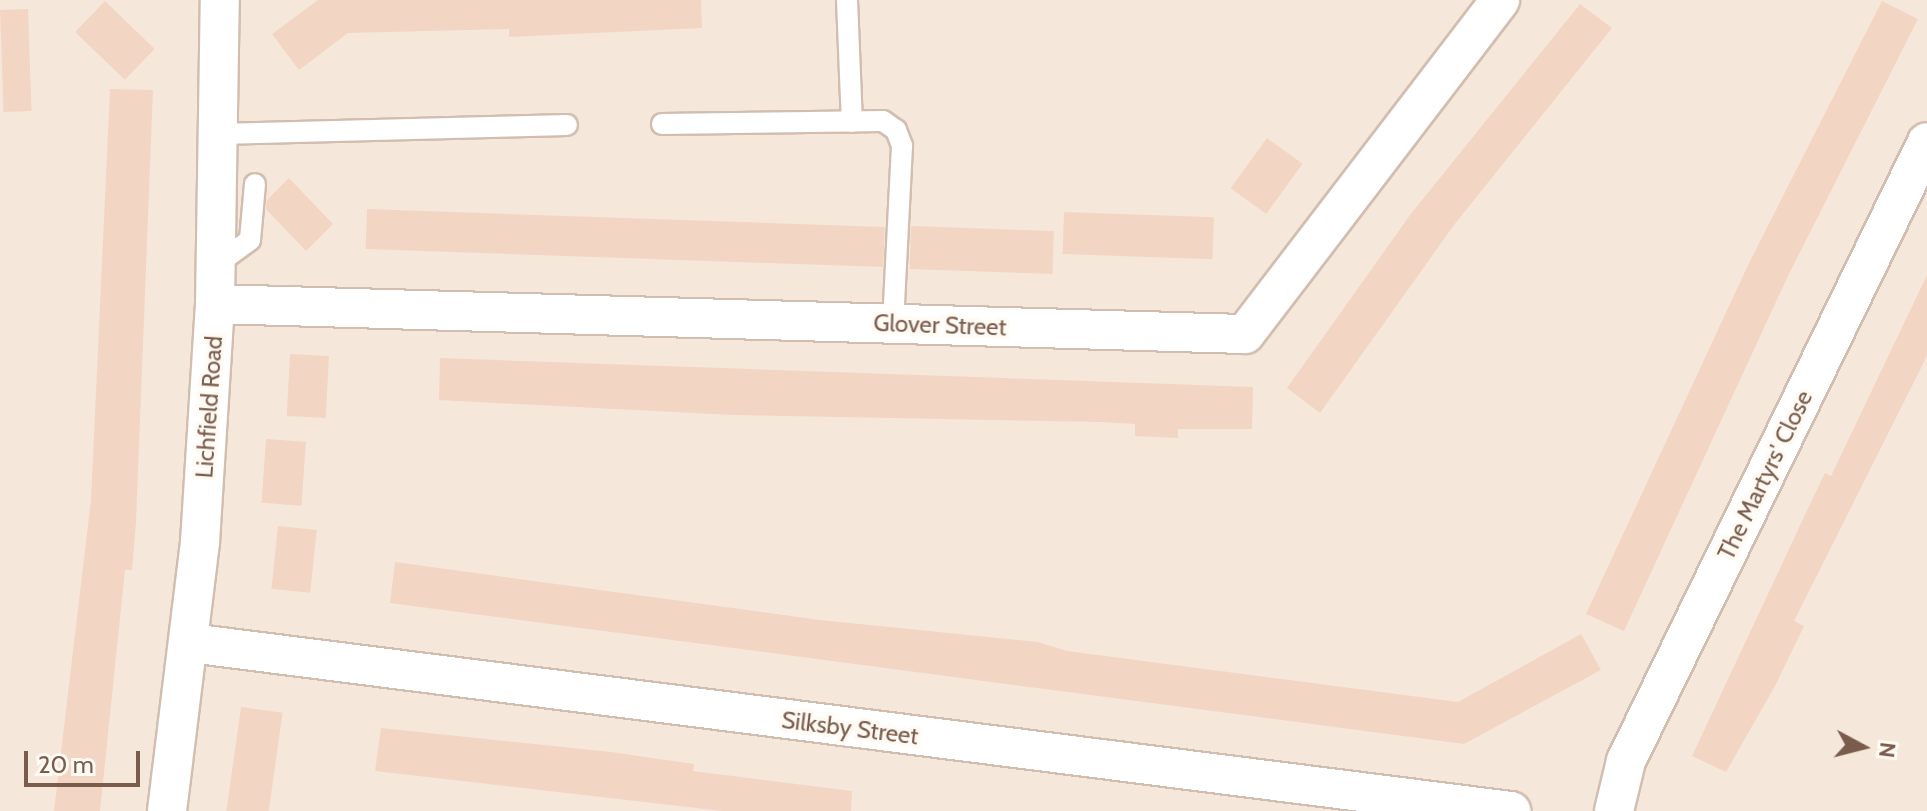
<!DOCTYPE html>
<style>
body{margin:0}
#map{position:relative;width:1927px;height:811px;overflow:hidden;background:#fdf6ec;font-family:Cabin,sans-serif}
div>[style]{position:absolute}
.residential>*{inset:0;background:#f5e8da;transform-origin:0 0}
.building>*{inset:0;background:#f3d5c3;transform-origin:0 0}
.roads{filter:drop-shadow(2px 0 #d1beb0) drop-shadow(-2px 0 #d1beb0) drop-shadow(0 2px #d1beb0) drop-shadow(0 -2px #d1beb0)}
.lane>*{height:20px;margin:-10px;padding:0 10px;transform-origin:10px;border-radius:10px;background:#fff}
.street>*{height:38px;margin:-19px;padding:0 19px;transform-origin:19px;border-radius:19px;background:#fff}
span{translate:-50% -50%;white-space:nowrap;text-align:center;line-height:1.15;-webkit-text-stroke:7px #fffaf3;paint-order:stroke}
.street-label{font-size:24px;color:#7a5c4d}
.north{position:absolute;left:1823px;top:707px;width:80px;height:80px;-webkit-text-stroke:6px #fffaf3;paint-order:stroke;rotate:97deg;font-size:22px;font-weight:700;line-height:32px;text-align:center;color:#7a5c4d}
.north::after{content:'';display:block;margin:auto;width:28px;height:36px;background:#7a5c4d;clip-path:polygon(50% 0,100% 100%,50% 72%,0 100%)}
.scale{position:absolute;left:24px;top:751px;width:116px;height:36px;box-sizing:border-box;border:4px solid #7a5c4d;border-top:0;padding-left:10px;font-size:24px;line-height:28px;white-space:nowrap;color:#7a5c4d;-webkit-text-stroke:6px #fffaf3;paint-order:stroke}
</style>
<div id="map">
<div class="residential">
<i style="left:0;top:0;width:1927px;height:811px"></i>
</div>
<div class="building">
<i style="clip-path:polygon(318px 0,701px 0,702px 28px,509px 37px,509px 29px,348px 33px,299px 70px,272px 34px)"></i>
<i style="left:105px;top:1px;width:69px;height:43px;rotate:44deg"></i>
<i style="clip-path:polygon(1882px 1px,1918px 19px,1788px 276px,1624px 631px,1586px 614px,1749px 263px)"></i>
<i style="clip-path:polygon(1580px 4px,1612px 28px,1454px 225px,1320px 413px,1287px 388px,1410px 215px)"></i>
<i style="left:28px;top:9px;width:102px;height:28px;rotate:88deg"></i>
<i style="clip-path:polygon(110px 89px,153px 90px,136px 522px,132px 570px,125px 570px,100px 811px,54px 811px,91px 500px)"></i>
<i style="left:1267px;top:138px;width:44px;height:62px;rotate:36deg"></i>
<i style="clip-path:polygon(289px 178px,333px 224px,306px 251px,266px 209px,267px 200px)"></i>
<i style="left:367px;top:209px;width:518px;height:40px;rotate:2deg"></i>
<i style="left:1064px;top:212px;width:150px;height:42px;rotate:2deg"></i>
<i style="left:911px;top:226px;width:143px;height:43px;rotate:2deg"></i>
<i style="clip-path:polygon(1927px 275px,1927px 356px,1794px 621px,1804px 626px,1775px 686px,1726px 772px,1692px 756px,1811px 502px,1825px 473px,1831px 476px)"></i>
<i style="left:290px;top:354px;width:39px;height:62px;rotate:3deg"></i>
<i style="clip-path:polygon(440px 358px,1253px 387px,1252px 429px,1178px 429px,1178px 438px,1135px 436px,1135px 424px,1101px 422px,732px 415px,439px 400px)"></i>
<i style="left:266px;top:439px;width:40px;height:64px;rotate:4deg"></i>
<i style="left:278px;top:526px;width:39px;height:63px;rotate:6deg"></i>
<i style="clip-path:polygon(395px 562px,820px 620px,1038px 642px,1067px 651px,1458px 702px,1581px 634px,1601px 670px,1464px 744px,390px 603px)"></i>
<i style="left:241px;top:707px;width:42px;height:105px;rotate:8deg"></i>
<i style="clip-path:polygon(381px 728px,611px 752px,694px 764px,693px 771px,852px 791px,851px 811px,722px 811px,375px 771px)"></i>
</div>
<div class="roads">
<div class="lane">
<i style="left:847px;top:0;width:122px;rotate:87.7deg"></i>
<i style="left:662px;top:124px;width:221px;rotate:-0.8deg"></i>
<i style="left:883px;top:121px;width:16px;rotate:35deg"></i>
<i style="left:896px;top:130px;width:17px;rotate:69deg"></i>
<i style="left:902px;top:146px;width:178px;rotate:92.9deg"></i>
<i style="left:219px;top:134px;width:348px;rotate:-1.5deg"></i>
<i style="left:216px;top:265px;width:42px;rotate:-36.3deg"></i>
<i style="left:250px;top:240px;width:56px;rotate:-84.9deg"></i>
</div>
<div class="street">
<i style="left:215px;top:304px;width:1030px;rotate:1.67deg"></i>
<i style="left:1245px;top:334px;width:420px;rotate:-52.6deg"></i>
<i style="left:190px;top:643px;width:1332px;rotate:7.25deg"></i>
<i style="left:167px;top:811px;width:271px;rotate:-83deg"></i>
<i style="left:200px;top:542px;width:238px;rotate:-86.4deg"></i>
<i style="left:215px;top:304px;width:304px;rotate:-89.1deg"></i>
<i style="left:1614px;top:811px;width:51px;rotate:-76.5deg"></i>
<i style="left:1626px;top:761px;width:688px;rotate:-64.07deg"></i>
</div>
</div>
<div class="street-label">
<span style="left:940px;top:325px;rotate:2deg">Glover Street</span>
<span style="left:209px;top:407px;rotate:-86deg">Lichfield Road</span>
<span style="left:1765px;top:475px;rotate:-64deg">The Martyrs' Close</span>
<span style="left:850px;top:728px;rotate:7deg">Silksby Street</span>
</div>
<div class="north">N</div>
<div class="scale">20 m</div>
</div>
